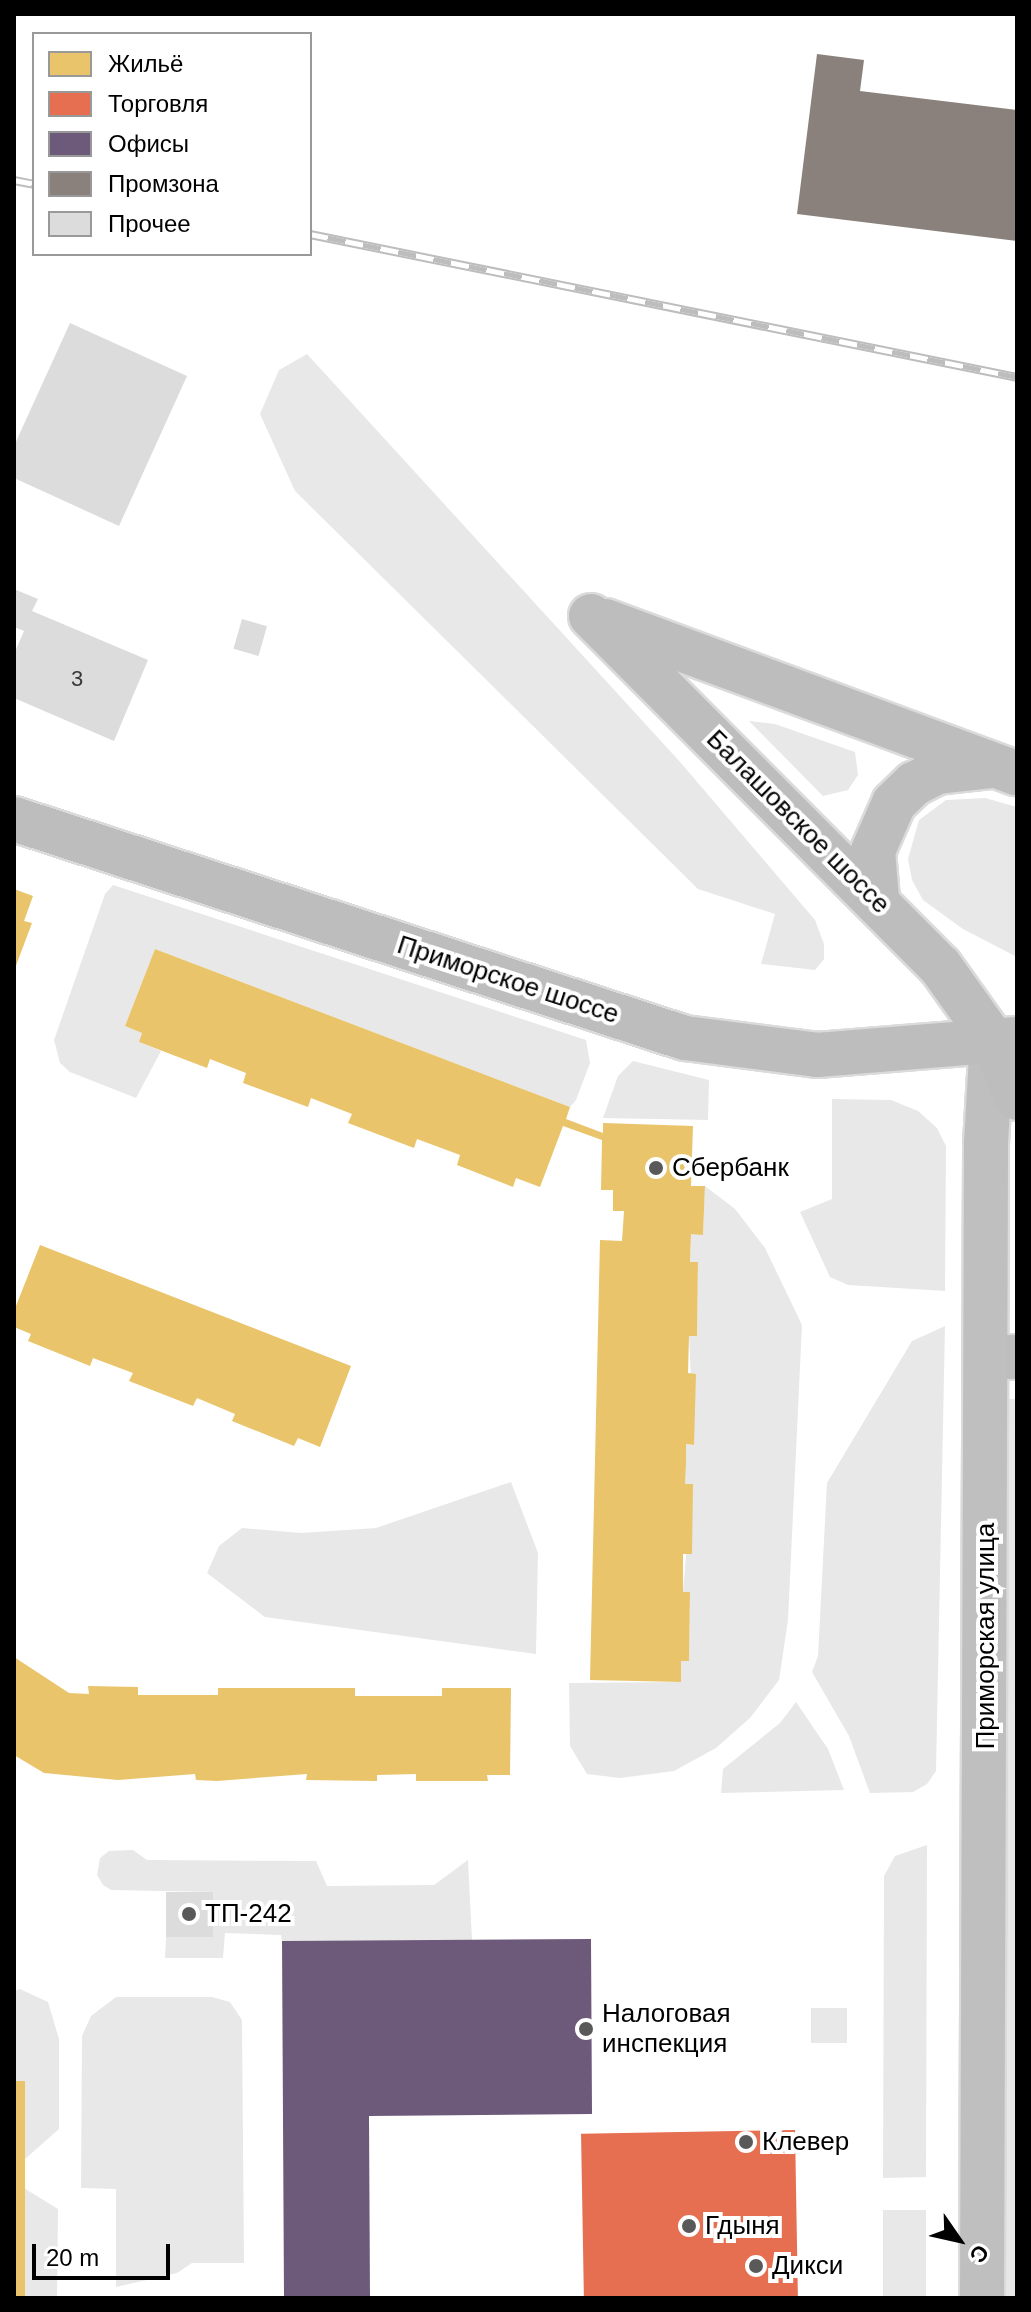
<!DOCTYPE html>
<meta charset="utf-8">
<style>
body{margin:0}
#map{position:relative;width:1031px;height:2312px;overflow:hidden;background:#fff;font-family:Arial,sans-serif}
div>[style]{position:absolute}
.green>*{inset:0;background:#e8e8e8;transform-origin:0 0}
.homes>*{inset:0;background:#e9c46a;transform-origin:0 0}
.shops>*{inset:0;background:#e76f51;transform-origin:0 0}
.offices>*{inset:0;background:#6d597a}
.industry>*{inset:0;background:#8a817c}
.building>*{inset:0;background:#dcdcdc;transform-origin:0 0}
.roads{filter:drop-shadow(2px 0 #dbdbdb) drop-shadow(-2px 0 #dbdbdb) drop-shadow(0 2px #dbdbdb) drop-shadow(0 -2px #dbdbdb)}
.minor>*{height:44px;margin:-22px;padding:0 22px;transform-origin:22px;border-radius:22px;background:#bdbdbd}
.secondary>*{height:44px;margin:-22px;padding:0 22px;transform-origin:22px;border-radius:22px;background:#bfbfbf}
.primary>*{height:44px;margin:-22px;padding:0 22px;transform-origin:22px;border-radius:22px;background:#bdbdbd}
.rail>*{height:9px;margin-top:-4.5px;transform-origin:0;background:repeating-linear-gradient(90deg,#fff 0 18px,#bdbdbd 0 36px);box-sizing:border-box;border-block:2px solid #bdbdbd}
.dots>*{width:22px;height:22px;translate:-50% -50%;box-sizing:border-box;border:4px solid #fff;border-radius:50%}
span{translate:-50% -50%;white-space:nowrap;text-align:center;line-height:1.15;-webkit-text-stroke:8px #fff;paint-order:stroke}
.number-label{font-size:22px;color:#373737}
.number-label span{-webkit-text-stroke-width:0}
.street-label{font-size:26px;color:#000}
.poi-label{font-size:26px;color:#000}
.left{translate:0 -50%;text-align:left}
.frame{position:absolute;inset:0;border:16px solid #000;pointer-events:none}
.legend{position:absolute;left:32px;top:32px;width:280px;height:224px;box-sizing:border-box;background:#fff;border:2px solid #999;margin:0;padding:10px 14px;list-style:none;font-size:24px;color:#000}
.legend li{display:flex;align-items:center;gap:16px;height:40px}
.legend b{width:40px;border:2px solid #999}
.north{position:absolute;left:919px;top:2200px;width:80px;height:80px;-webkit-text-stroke:6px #fff;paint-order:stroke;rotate:124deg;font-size:22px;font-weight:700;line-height:32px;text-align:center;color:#000}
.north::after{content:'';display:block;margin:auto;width:28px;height:36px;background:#000;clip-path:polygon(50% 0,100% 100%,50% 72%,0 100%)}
.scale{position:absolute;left:32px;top:2244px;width:138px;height:36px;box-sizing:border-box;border:4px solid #000;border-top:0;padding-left:10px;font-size:24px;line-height:28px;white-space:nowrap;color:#000;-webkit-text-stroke:6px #fff;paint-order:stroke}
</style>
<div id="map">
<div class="green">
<i style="clip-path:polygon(307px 354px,681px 763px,815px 920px,824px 944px,824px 959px,815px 970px,761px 964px,775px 914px,698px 889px,295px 491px,260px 414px,279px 370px)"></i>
<i style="clip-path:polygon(749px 721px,775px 724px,855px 752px,858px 775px,848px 790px,823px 796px)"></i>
<i style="clip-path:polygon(985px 798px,1017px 807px,1017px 957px,963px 929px,923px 900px,912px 880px,908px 859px,919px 820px,946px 800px)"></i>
<i style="clip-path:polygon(113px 885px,586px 1040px,590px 1063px,576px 1100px,570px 1107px,155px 949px,125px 1026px,142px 1033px,139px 1042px,161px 1051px,136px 1098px,70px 1072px,60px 1063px,54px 1040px,105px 894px)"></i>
<i style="clip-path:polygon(633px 1061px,709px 1080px,708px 1120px,603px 1118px,618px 1076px)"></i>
<i style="clip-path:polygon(832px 1099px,891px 1100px,918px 1111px,937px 1128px,946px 1146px,945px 1291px,848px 1285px,830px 1277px,800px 1212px,832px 1199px)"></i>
<i style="clip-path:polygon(705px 1186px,735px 1209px,765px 1248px,802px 1325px,788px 1620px,779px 1680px,750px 1718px,716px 1748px,674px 1771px,620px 1778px,587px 1774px,570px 1746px,569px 1683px,680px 1682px,681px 1661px,689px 1660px,690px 1592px,683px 1592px,692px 1484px,685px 1484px,686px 1444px,694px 1445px,689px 1336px,697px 1335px,698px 1263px,690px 1262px,691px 1234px,703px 1234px)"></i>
<i style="clip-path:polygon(945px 1326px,936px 1771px,927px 1784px,913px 1792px,870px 1793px,849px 1736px,812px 1672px,818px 1656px,827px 1483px,912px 1341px)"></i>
<i style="clip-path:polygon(1004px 1399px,1017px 1399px,1017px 2298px,1000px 2298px)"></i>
<i style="clip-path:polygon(511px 1482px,538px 1553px,536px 1654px,265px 1617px,207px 1573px,219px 1546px,242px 1528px,301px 1533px,376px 1528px)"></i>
<i style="clip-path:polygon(796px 1702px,828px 1749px,844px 1790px,721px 1793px,723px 1769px,780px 1723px)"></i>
<i style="clip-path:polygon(927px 1845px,926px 2177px,883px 2178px,884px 1876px,895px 1856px)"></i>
<i style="clip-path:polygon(133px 1850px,147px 1860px,316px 1861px,327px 1886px,434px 1885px,468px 1860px,472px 1940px,282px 1941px,281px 1935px,225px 1933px,223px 1958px,165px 1958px,166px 1937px,212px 1936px,213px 1892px,111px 1890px,103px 1885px,97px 1875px,100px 1858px,109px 1851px)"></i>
<i style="clip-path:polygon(20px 1989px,48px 2002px,59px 2039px,59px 2129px,25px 2159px,14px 2081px,14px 1991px)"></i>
<i style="clip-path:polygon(116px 1997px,212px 1997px,230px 2002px,242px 2020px,244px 2263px,192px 2263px,177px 2273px,116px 2287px,116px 2189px,81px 2188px,82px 2036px,91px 2016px)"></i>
<i style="left:811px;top:2008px;width:36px;height:35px"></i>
<i style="clip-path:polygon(24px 2188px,58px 2209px,57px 2298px,24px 2298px)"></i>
<i style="left:883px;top:2210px;width:43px;height:88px"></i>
</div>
<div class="homes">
<i style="clip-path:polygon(14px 889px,33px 896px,24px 921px,32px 923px,14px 971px)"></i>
<i style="clip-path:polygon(155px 949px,570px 1107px,566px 1119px,603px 1133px,603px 1123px,693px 1126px,691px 1186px,705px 1186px,703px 1235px,691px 1234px,690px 1262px,698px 1262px,697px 1336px,689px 1336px,688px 1373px,696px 1374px,694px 1445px,686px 1444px,686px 1464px,685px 1484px,693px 1484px,692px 1554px,683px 1554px,683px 1592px,690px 1592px,689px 1661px,681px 1661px,681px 1682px,590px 1680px,600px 1240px,622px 1241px,624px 1211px,613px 1211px,613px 1190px,601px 1190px,602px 1140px,563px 1126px,540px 1187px,516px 1178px,513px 1187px,457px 1165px,460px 1155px,417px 1139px,414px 1148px,348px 1123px,352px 1114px,311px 1098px,308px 1107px,243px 1083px,246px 1073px,210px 1059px,207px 1068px,139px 1042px,142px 1033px,125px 1026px)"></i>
<i style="clip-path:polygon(40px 1245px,351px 1366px,320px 1447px,298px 1438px,294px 1446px,232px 1421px,235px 1414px,197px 1398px,193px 1406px,129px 1381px,133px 1373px,93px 1358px,90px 1366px,28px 1341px,31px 1334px,14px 1327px,14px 1311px)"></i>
<i style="clip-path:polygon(14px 1657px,69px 1693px,89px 1694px,88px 1686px,138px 1687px,138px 1695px,218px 1695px,218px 1688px,355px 1688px,355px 1696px,442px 1696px,442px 1688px,511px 1688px,510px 1775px,487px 1775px,488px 1781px,416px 1781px,416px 1774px,377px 1775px,377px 1781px,306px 1780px,307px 1774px,217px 1781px,196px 1780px,195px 1774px,118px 1780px,44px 1773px,14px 1755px)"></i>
<i style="left:14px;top:2081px;width:11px;height:217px"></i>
</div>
<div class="shops">
<i style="left:795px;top:2130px;width:168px;height:214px;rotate:89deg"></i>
</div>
<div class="offices">
<i style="clip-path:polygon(591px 1939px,592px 2114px,369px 2116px,370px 2298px,284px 2298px,282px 1941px)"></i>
</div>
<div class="industry">
<i style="clip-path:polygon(817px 54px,864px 60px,860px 91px,1017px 110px,1017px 241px,797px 214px)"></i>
</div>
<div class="building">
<i style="clip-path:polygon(70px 323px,187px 376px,119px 526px,14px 478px,14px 446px)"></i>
<i style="clip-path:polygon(14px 589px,38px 599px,32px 611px,148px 660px,114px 741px,14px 698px,14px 654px,24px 631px,14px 627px)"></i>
<i style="left:242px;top:619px;width:26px;height:31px;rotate:16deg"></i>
<i style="left:166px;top:1892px;width:47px;height:45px"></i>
</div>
<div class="roads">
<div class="minor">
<i style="left:986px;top:1357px;width:31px"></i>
</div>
<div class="secondary">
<i style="left:982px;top:2298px;width:1155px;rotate:-89.8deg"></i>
<i style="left:986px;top:1143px;width:104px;rotate:-86.7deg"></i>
</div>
<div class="primary">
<i style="left:591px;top:616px;width:494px;rotate:45.1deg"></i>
<i style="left:940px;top:966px;width:90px;rotate:54.5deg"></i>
<i style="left:992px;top:1039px;width:64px;rotate:67deg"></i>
<i style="left:605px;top:621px;width:439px;rotate:20.3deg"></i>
<i style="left:14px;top:819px;width:706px;rotate:18.08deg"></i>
<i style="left:685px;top:1038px;width:133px;rotate:7.3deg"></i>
<i style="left:817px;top:1055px;width:201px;rotate:-4.6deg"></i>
<i style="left:877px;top:899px;width:48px;rotate:-94.8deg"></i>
<i style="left:873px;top:851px;width:52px;rotate:-66.4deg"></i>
<i style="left:894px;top:803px;width:28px;rotate:-44deg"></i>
<i style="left:914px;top:784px;width:27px;rotate:-27deg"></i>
<i style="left:938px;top:772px;width:52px;rotate:-6.6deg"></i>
</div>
</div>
<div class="rail">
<i style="left:14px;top:180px;width:20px;rotate:11deg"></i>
<i style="left:310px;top:234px;width:721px;rotate:11.43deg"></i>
</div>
<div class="dots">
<i style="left:656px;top:1168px;background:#595959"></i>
<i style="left:189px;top:1914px;background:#595959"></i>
<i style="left:586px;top:2029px;background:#595959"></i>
<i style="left:746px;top:2142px;background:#595959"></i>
<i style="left:689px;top:2226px;background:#595959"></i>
<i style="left:756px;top:2266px;background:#595959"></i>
</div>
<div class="number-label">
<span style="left:77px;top:679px">3</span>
</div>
<div class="street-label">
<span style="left:798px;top:822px;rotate:45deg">Балашовское шоссе</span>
<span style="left:508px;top:980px;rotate:18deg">Приморское шоссе</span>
<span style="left:986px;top:1636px;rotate:-90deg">Приморская улица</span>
</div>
<div class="poi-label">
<span class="left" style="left:672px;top:1168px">Сбербанк</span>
<span class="left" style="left:205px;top:1914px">ТП-242</span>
<span class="left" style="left:602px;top:2029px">Налоговая<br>инспекция</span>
<span class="left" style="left:762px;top:2142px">Клевер</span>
<span class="left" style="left:705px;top:2226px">Гдыня</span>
<span class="left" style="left:772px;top:2266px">Дикси</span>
</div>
<div class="frame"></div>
<ul class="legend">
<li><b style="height:22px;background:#e9c46a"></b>Жильё</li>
<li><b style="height:22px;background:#e76f51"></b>Торговля</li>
<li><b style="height:22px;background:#6d597a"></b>Офисы</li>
<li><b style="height:22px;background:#8a817c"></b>Промзона</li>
<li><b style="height:22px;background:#dcdcdc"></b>Прочее</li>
</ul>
<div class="north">С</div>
<div class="scale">20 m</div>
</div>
